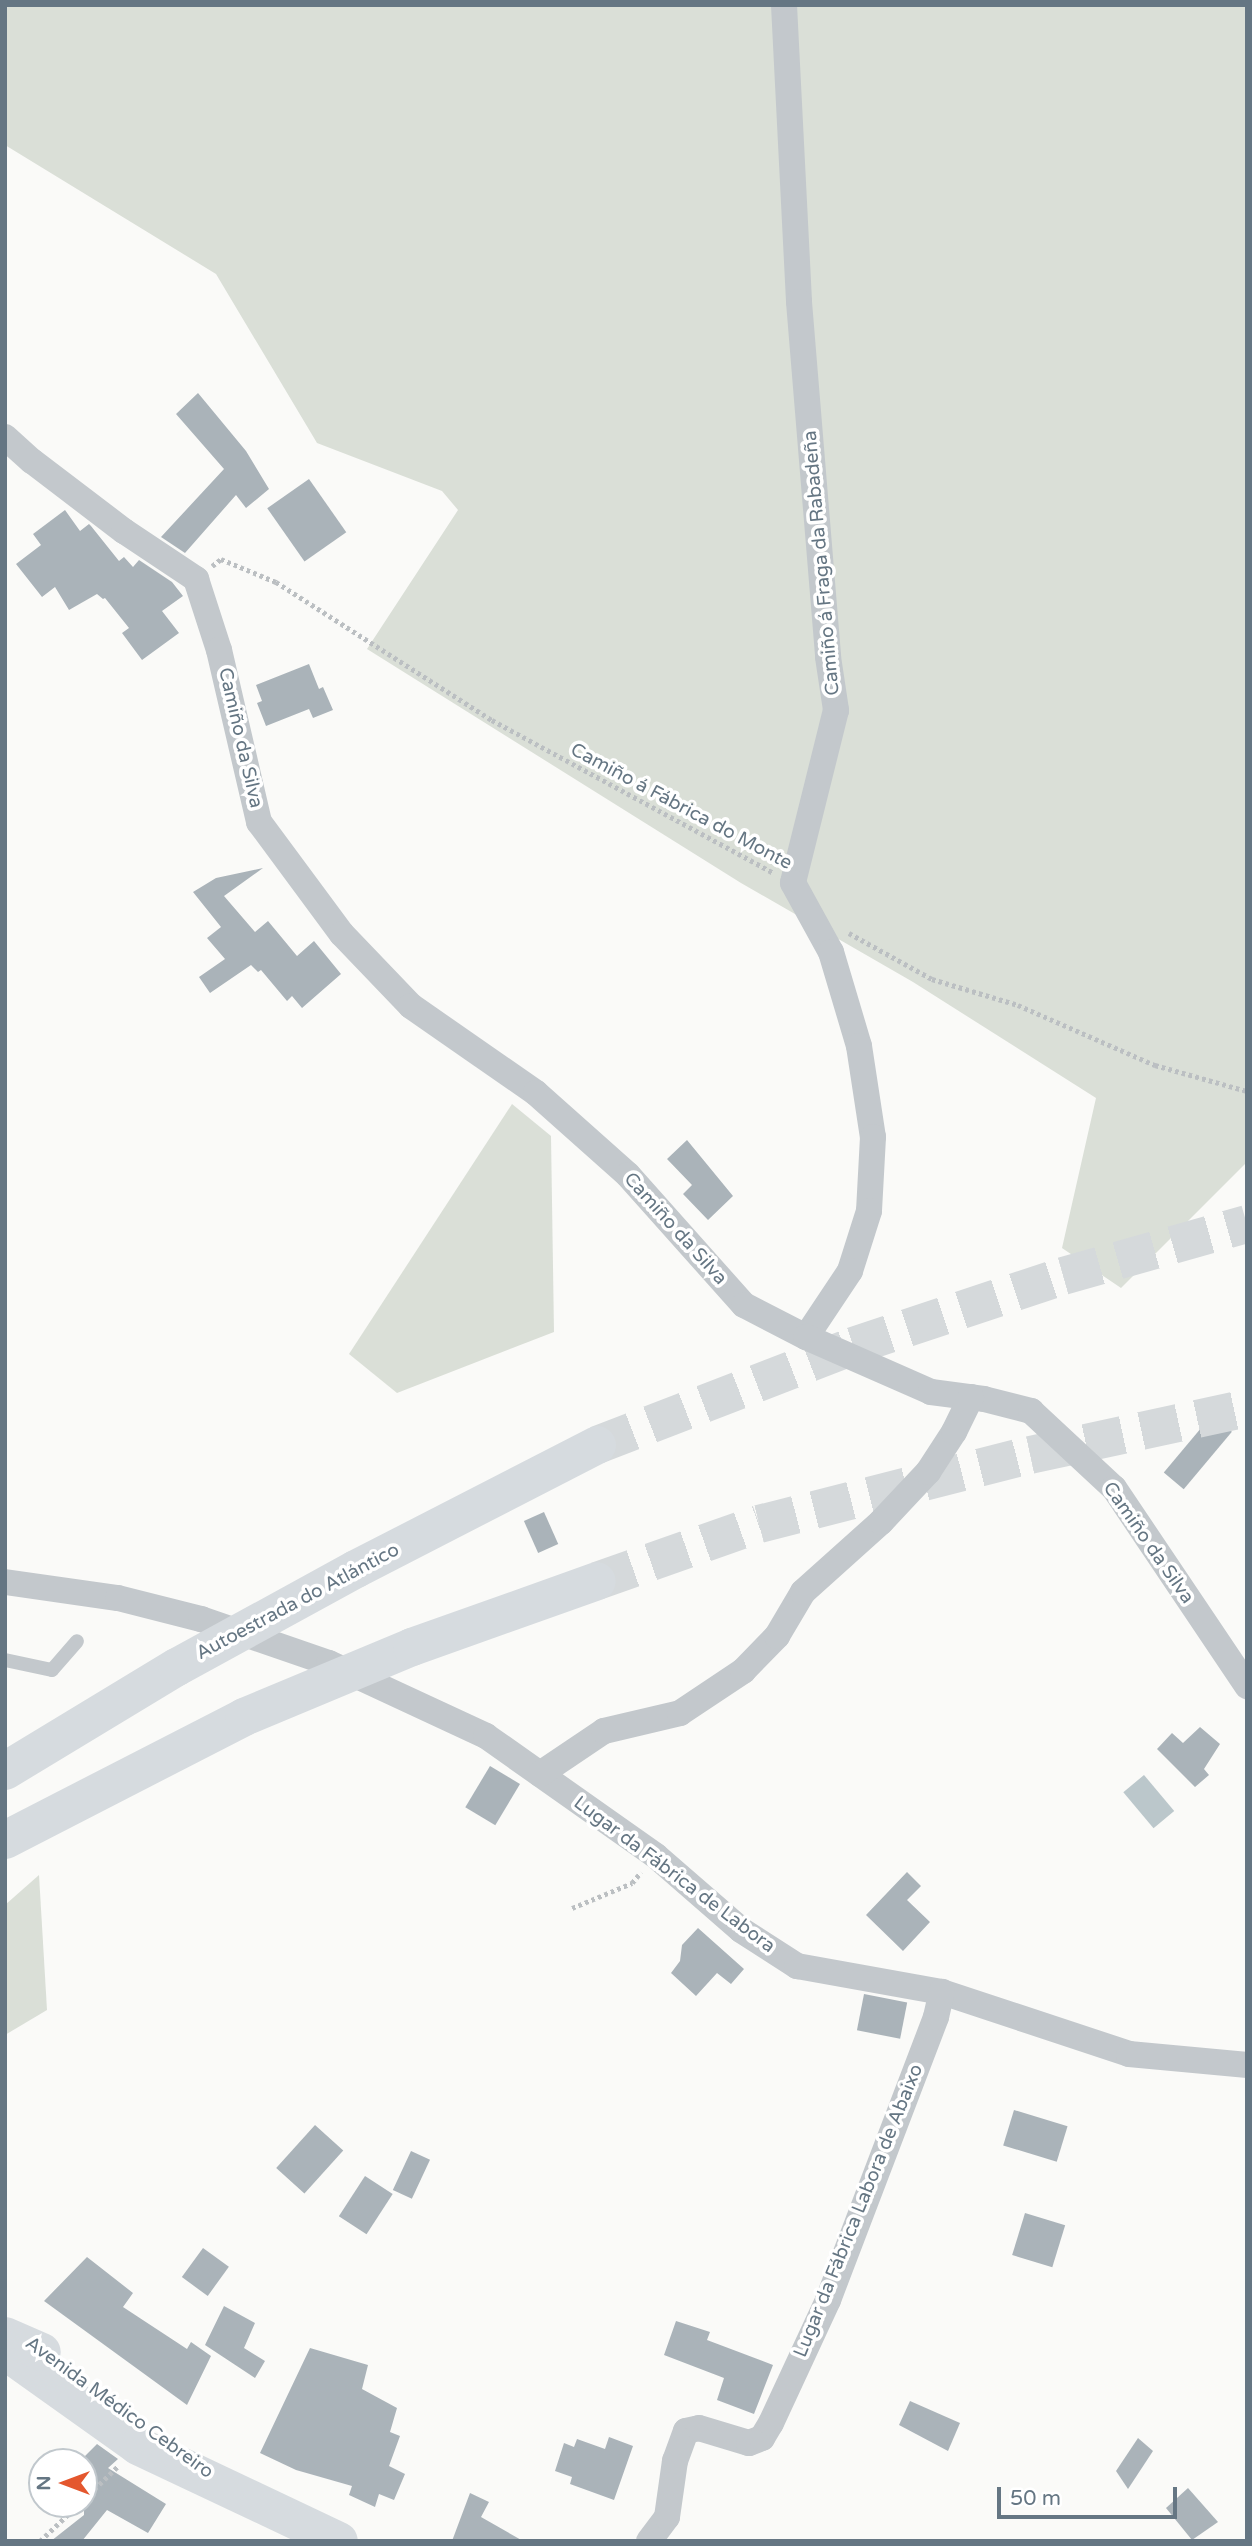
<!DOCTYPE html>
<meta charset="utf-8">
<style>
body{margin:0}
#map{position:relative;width:1252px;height:2546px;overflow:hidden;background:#fafaf8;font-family:"Varela Round",sans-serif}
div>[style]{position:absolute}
.green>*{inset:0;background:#dadfd7}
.water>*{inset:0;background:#bbc7cb;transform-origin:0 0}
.building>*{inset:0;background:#aab3b9;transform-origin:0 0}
.motorway-tunnel>*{height:38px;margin-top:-19px;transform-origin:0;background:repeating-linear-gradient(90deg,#d5d9db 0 38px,transparent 0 57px)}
.path>*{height:4.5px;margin-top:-2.25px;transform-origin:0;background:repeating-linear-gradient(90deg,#bbbfc2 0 3.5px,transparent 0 7px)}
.service>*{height:14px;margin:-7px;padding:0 7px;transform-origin:7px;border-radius:7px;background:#c3c8cc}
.minor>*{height:26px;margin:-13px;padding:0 13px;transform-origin:13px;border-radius:13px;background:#c3c8cc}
.secondary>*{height:38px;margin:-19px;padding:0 19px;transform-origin:19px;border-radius:19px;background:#d6dbdf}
.motorway>*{height:38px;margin:-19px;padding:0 19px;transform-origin:19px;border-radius:19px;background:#d6dbdf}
span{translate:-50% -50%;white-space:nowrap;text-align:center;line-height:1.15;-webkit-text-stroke:7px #fff;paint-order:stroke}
.street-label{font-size:19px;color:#657683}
.frame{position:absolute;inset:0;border:7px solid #657683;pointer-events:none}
.north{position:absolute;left:28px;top:2448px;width:70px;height:70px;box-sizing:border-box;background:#fff;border:2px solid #c1c8cd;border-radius:50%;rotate:270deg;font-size:19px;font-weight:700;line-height:28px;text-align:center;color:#657683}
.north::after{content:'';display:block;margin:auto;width:24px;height:32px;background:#e4572e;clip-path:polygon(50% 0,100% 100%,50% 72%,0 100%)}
.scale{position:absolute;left:997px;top:2487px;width:180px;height:32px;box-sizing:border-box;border:4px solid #657683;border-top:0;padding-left:9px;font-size:21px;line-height:24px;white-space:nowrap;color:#657683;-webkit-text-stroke:5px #fff;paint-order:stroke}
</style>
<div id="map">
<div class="green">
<i style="clip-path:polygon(5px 5px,1247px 5px,1247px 1162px,1121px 1288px,1062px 1248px,1096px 1098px,913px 982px,741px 883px,367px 649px,458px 510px,442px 491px,317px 443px,216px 274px,5px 145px)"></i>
<i style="clip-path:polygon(512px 1104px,551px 1136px,554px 1332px,397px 1393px,349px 1354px)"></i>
<i style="clip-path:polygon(39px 1875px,47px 2010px,5px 2035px,5px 1905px)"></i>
</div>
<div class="water">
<i style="left:1144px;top:1775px;width:47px;height:27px;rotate:50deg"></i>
</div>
<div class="building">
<i style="clip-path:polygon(198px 393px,246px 451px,269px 489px,246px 508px,236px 495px,185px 553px,161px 537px,224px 469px,176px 414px)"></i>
<i style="left:309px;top:479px;width:65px;height:51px;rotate:55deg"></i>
<i style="clip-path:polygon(65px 510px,80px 531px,89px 524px,91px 526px,119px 561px,124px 557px,133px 567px,139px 560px,172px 582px,183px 596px,162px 611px,179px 633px,142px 660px,122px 633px,129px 628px,105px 598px,103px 599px,97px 594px,69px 610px,55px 587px,42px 597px,16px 564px,41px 545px,33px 534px)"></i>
<i style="clip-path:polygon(309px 664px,319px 689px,323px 687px,333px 710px,313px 718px,309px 709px,266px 726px,257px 703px,262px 701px,256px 685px)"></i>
<i style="clip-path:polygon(263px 868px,224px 896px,255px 932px,268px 921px,297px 956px,314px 941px,341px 974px,302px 1008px,292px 996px,287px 1001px,261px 970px,258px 972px,251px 965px,210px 993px,199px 977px,225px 959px,207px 938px,221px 927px,193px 892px,216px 878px)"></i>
<i style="clip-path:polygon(687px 1140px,733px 1196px,708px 1220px,683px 1194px,692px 1185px,667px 1159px)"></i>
<i style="left:1212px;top:1415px;width:26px;height:75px;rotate:40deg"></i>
<i style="left:544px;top:1512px;width:35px;height:22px;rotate:66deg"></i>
<i style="clip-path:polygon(1200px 1727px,1220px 1744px,1204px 1769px,1209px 1775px,1195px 1787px,1157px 1749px,1172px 1733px,1183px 1743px)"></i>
<i style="left:490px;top:1766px;width:35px;height:48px;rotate:31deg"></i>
<i style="clip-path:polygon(907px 1872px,921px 1886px,907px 1900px,930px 1922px,903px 1951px,866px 1915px)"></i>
<i style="clip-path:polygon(698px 1928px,744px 1969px,731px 1984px,717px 1973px,696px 1996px,671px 1973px,680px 1961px,682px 1945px)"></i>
<i style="left:864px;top:1994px;width:44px;height:37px;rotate:11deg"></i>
<i style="left:1014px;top:2110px;width:56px;height:37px;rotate:17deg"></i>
<i style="left:315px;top:2125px;width:38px;height:58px;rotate:42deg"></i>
<i style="left:411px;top:2151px;width:21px;height:43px;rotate:25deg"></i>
<i style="left:365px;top:2176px;width:33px;height:48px;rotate:33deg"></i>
<i style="left:1025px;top:2213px;width:42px;height:44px;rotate:17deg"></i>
<i style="left:203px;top:2248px;width:32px;height:36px;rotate:36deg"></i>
<i style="clip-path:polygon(87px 2257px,133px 2293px,123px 2307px,187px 2349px,191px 2342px,211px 2356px,187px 2405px,44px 2301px)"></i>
<i style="clip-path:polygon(224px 2306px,255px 2323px,244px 2348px,265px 2361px,255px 2378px,205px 2345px)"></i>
<i style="clip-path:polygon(676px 2321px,710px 2332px,707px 2340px,773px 2365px,754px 2414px,717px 2400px,724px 2378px,664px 2355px)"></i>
<i style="clip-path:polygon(310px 2348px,368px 2365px,362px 2389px,397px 2408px,390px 2432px,400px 2436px,389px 2466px,405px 2474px,394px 2500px,379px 2494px,375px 2507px,349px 2495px,352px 2486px,296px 2470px,260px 2453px)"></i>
<i style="clip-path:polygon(910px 2401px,960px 2423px,948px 2451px,899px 2425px)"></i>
<i style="clip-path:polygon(609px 2437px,633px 2446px,614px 2500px,570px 2484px,572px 2477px,555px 2471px,564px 2443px,574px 2447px,577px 2439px,605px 2449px)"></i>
<i style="clip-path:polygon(1138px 2438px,1153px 2451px,1128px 2489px,1116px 2471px)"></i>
<i style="clip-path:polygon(97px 2444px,118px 2459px,108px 2468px,166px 2504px,148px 2533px,107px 2510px,82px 2541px,51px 2541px,84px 2515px,84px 2457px)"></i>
<i style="clip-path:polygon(1188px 2488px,1218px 2522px,1192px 2540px,1166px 2508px)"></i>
<i style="clip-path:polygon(470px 2493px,489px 2502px,481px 2517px,523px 2541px,452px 2541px)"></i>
</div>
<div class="motorway-tunnel">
<i style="left:597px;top:1445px;width:274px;rotate:-21.1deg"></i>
<i style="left:853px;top:1346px;width:221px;rotate:-18.4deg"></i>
<i style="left:1063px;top:1276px;width:191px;rotate:-15.8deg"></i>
<i style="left:597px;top:1581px;width:172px;rotate:-19.4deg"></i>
<i style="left:759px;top:1524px;width:280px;rotate:-14.3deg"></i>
<i style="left:1030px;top:1455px;width:222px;rotate:-12.2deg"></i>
</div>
<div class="path">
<i style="left:212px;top:566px;width:11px;rotate:-38deg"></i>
<i style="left:221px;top:559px;width:60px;rotate:22.7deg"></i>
<i style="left:276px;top:582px;width:256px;rotate:32.6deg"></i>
<i style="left:492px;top:720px;width:319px;rotate:28.5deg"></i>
<i style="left:849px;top:933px;width:95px;rotate:29deg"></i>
<i style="left:932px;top:979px;width:90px;rotate:16.8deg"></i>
<i style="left:1018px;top:1005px;width:150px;rotate:23.7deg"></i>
<i style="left:1155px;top:1065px;width:96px;rotate:15.8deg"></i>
<i style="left:572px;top:1908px;width:65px;rotate:-22.6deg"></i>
<i style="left:632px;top:1883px;width:14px;rotate:-51deg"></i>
<i style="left:84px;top:2499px;width:47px;rotate:-44.1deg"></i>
<i style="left:40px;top:2541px;width:54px;rotate:-43.5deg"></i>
</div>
<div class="service">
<i style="left:5px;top:1660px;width:48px;rotate:12deg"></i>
<i style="left:52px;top:1670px;width:38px;rotate:-49deg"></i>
</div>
<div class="minor">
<i style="left:784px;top:5px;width:297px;rotate:87.1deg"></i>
<i style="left:799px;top:302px;width:356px;rotate:85.3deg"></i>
<i style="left:828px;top:657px;width:54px;rotate:81.4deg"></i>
<i style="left:836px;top:710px;width:178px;rotate:104deg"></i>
<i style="left:793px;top:883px;width:79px;rotate:61.2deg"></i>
<i style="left:831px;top:952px;width:98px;rotate:73.4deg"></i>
<i style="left:859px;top:1046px;width:92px;rotate:81.3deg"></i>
<i style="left:873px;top:1137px;width:74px;rotate:93.1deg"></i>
<i style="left:869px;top:1211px;width:63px;rotate:107.6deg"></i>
<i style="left:850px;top:1271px;width:79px;rotate:123.7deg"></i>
<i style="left:5px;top:437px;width:36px;rotate:42deg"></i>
<i style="left:32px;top:461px;width:116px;rotate:37.3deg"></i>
<i style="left:124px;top:531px;width:87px;rotate:33.7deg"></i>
<i style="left:196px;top:579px;width:75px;rotate:72.1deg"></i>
<i style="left:219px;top:650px;width:177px;rotate:76.9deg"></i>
<i style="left:259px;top:822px;width:139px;rotate:53.5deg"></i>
<i style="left:342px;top:934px;width:100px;rotate:46.2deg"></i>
<i style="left:411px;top:1006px;width:152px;rotate:34.8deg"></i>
<i style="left:536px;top:1093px;width:123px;rotate:41.7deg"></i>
<i style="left:628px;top:1175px;width:174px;rotate:48.3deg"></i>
<i style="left:744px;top:1305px;width:70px;rotate:27.3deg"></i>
<i style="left:806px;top:1337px;width:137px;rotate:23.7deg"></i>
<i style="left:931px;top:1392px;width:53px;rotate:7.5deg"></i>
<i style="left:984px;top:1399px;width:49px;rotate:14.3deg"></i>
<i style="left:1031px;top:1411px;width:113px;rotate:42.9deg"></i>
<i style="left:1114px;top:1488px;width:239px;rotate:56.1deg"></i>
<i style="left:5px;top:1582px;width:114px;rotate:8.1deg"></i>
<i style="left:118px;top:1598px;width:86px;rotate:14.2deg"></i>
<i style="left:201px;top:1619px;width:135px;rotate:19deg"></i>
<i style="left:329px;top:1663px;width:173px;rotate:24.9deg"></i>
<i style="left:486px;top:1736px;width:208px;rotate:35.2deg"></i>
<i style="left:656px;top:1856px;width:113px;rotate:41deg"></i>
<i style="left:741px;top:1930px;width:67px;rotate:32.7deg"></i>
<i style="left:797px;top:1966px;width:147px;rotate:10.2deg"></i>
<i style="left:942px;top:1992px;width:197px;rotate:18.3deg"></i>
<i style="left:1129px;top:2054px;width:119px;rotate:5.3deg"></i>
<i style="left:540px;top:1774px;width:77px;rotate:-33.9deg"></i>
<i style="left:604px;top:1731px;width:78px;rotate:-13.3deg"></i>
<i style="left:680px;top:1713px;width:76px;rotate:-33.7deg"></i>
<i style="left:743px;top:1671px;width:49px;rotate:-45.8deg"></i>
<i style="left:777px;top:1636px;width:51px;rotate:-59.4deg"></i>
<i style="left:803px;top:1592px;width:105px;rotate:-41.9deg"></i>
<i style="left:881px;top:1522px;width:69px;rotate:-46.8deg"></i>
<i style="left:928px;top:1472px;width:48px;rotate:-57deg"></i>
<i style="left:954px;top:1432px;width:39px;rotate:-64deg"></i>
<i style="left:649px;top:2541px;width:30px;rotate:-53deg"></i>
<i style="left:667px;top:2517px;width:57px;rotate:-81.9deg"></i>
<i style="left:675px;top:2461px;width:32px;rotate:-70deg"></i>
<i style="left:686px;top:2431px;width:13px;rotate:-13deg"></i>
<i style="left:699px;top:2428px;width:52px;rotate:16.7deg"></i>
<i style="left:749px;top:2443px;width:14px;rotate:-21deg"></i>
<i style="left:762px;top:2438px;width:17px;rotate:-59deg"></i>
<i style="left:771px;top:2423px;width:136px;rotate:-65.1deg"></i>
<i style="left:828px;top:2300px;width:303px;rotate:-69.1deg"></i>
<i style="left:936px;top:2017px;width:26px;rotate:-77deg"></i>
</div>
<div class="secondary">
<i style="left:5px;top:2351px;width:163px;rotate:35.5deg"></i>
<i style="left:138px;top:2446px;width:222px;rotate:25.3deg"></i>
</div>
<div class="motorway">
<i style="left:5px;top:1771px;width:201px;rotate:-31.2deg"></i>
<i style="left:177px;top:1667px;width:204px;rotate:-28.7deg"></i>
<i style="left:356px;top:1569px;width:271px;rotate:-27.2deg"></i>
<i style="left:5px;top:1840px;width:269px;rotate:-27.2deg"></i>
<i style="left:244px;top:1717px;width:182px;rotate:-22.6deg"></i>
<i style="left:412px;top:1647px;width:196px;rotate:-19.6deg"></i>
<i style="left:5px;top:2336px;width:40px;rotate:23.4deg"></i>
</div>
<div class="street-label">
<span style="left:822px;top:563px;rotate:-95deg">Camiño á Fraga da Rabadeña</span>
<span style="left:240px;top:738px;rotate:77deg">Camiño da Silva</span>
<span style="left:681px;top:807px;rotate:28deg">Camiño á Fábrica do Monte</span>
<span style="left:675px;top:1229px;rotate:48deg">Camiño da Silva</span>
<span style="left:1148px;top:1543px;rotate:55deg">Camiño da Silva</span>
<span style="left:298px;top:1602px;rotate:-28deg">Autoestrada do Atlántico</span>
<span style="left:674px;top:1875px;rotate:37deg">Lugar da Fábrica de Labora</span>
<span style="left:859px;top:2211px;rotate:-68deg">Lugar da Fábrica Labora de Abaixo</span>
<span style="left:119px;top:2408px;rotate:36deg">Avenida Médico Cebreiro</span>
</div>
<div class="frame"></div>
<div class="north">N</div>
<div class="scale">50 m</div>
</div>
